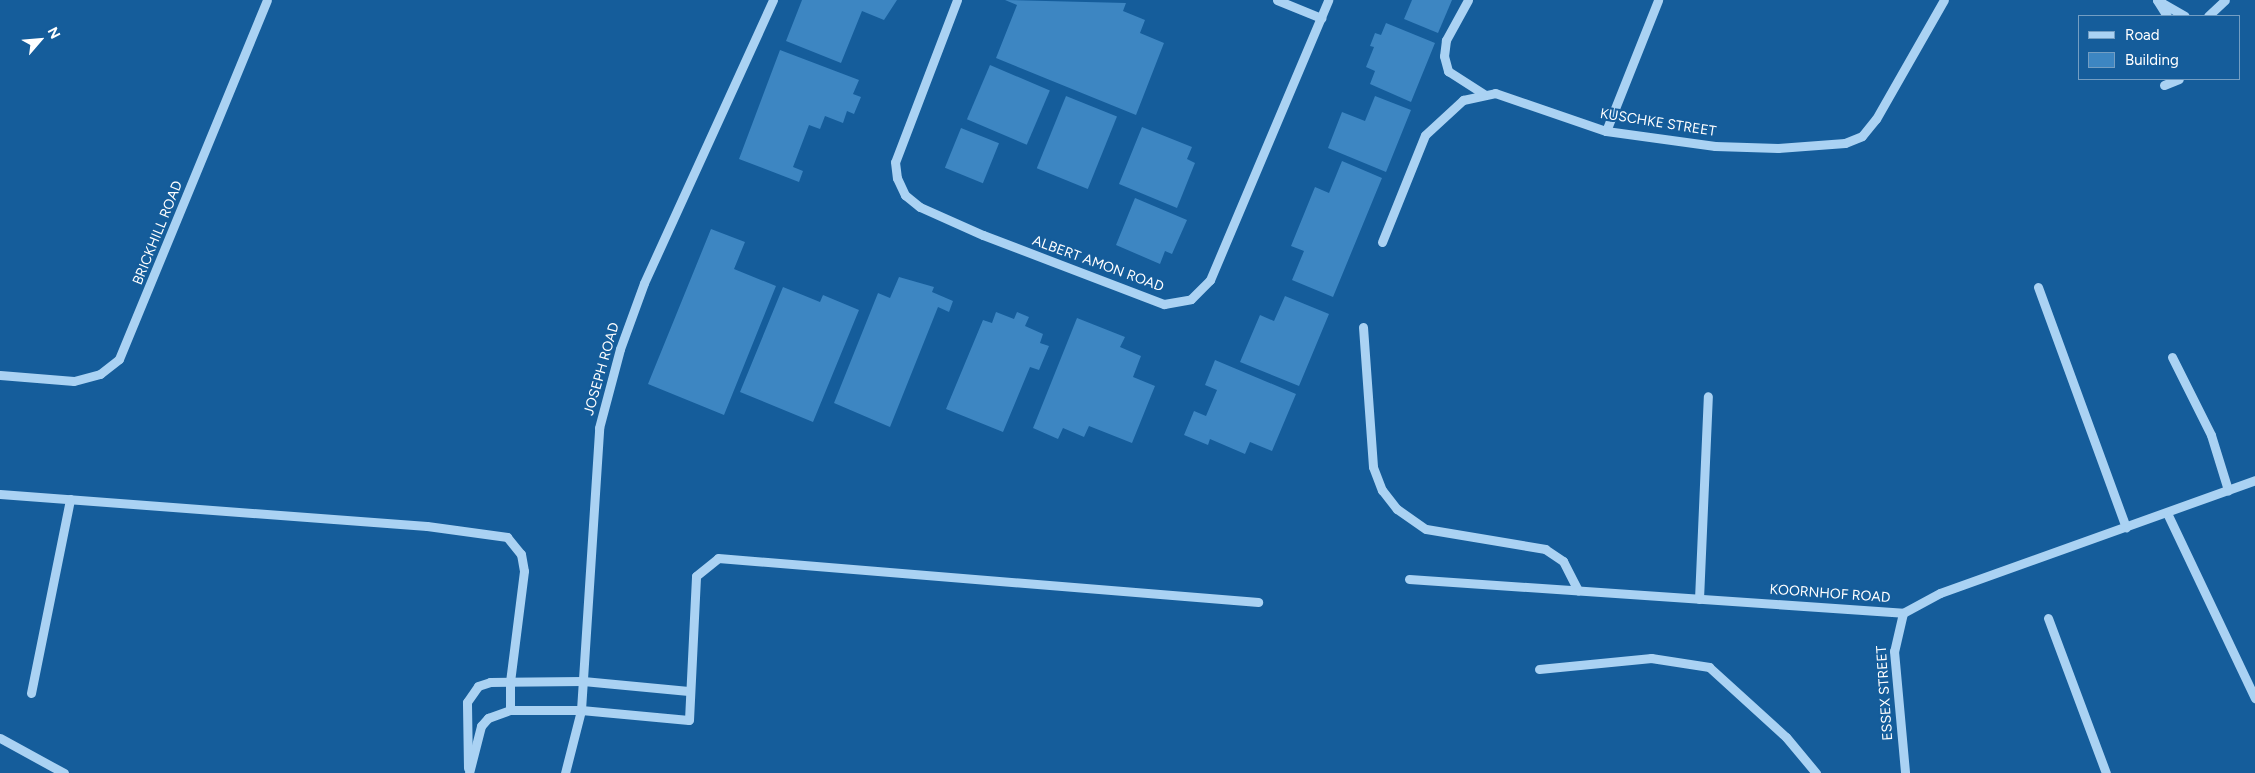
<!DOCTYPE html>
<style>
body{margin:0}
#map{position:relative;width:2255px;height:773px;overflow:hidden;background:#155d9b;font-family:Figtree,sans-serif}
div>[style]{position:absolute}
.building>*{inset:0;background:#3d86c2;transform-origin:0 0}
.minor>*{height:9px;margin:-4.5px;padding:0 4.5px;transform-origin:4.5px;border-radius:4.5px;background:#aad2f3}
span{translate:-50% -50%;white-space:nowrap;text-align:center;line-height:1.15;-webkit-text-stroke:4px #155d9b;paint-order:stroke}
.street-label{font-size:14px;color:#fff}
.legend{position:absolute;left:2078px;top:15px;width:162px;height:65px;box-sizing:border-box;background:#155d9b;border:1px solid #739ec3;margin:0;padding:6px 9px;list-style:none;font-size:15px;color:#fff}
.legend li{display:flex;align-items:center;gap:10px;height:25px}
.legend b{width:25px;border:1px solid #739ec3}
.north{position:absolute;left:15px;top:15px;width:50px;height:50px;-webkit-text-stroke:4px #155d9b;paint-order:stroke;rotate:63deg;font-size:14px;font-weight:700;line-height:20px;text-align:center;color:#fff}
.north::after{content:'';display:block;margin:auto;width:18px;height:22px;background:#fff;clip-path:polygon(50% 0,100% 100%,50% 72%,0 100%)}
</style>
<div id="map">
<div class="building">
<i style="clip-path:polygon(802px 0,897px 0,884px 20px,862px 11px,841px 63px,786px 41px)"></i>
<i style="clip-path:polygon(1005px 0,1126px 3px,1123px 11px,1145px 20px,1140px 33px,1164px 43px,1136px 115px,996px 58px,1017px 5px)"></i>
<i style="clip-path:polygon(1412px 0,1452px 0,1438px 33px,1404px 19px)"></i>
<i style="clip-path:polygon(1386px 23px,1435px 43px,1411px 102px,1370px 84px,1375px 71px,1366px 67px,1374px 47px,1370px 46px,1375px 33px,1381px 35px)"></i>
<i style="clip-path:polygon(780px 50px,859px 80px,853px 94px,861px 97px,854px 114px,847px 111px,843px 123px,825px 116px,820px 129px,809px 125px,793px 167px,803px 171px,799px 182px,739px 159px)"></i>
<i style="left:990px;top:65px;width:65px;height:59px;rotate:23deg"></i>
<i style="left:1066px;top:96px;width:55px;height:78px;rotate:22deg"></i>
<i style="clip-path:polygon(1375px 96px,1411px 110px,1386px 172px,1328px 148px,1342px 112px,1365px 121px)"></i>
<i style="clip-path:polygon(1142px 127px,1192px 147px,1187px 159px,1195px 163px,1177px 208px,1119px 184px)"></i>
<i style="left:961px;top:128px;width:41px;height:43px;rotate:22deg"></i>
<i style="clip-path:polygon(1342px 161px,1382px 178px,1333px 297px,1292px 280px,1304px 251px,1291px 246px,1315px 187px,1329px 193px)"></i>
<i style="clip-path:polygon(1135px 198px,1187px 220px,1172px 254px,1165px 251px,1160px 264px,1116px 245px)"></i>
<i style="clip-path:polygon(711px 229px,745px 242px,734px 269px,776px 286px,724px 415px,648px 384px)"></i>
<i style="clip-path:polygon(899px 277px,934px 287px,932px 292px,953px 301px,949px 312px,938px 307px,890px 427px,834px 403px,878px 293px,890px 298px)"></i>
<i style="clip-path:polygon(783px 287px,820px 302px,823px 295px,859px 310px,813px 422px,740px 392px)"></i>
<i style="clip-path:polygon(1285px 296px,1329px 314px,1299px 386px,1240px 362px,1260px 315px,1274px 321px)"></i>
<i style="clip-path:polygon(996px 312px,1014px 319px,1017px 312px,1029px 317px,1025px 326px,1043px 334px,1040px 343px,1049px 346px,1039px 370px,1030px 367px,1003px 432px,946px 409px,983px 320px,992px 323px)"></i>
<i style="clip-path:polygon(1077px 318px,1125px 337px,1120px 347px,1141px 356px,1133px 377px,1155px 386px,1132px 443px,1089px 426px,1084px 437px,1063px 428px,1058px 439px,1033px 428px)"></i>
<i style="clip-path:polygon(1215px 360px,1296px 394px,1272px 451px,1250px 442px,1245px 454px,1210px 439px,1208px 445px,1184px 435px,1194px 411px,1206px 416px,1217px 390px,1205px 385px)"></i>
</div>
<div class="minor">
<i style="left:957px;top:0;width:173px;rotate:110.9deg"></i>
<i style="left:895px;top:162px;width:16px;rotate:83deg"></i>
<i style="left:897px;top:178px;width:19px;rotate:65deg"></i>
<i style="left:905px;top:195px;width:19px;rotate:39deg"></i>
<i style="left:920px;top:207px;width:69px;rotate:24deg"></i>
<i style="left:983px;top:235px;width:194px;rotate:20.9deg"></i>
<i style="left:1164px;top:304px;width:27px;rotate:-10deg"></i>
<i style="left:1191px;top:299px;width:27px;rotate:-45deg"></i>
<i style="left:1210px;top:280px;width:304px;rotate:-67.1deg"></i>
<i style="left:1277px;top:0;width:48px;rotate:22.2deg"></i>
<i style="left:1468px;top:0;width:46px;rotate:118.8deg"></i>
<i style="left:1446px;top:40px;width:16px;rotate:97deg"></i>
<i style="left:1444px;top:56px;width:16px;rotate:75deg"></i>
<i style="left:1448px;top:71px;width:43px;rotate:32.6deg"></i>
<i style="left:2157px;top:0;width:32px;rotate:30deg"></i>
<i style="left:2157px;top:0;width:19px;rotate:58deg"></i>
<i style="left:2208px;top:16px;width:23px;rotate:-43deg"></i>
<i style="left:2164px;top:85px;width:16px;rotate:-22deg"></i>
<i style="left:1606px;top:131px;width:141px;rotate:-68.3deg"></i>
<i style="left:1382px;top:242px;width:115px;rotate:-68.1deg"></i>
<i style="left:1425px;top:135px;width:52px;rotate:-42.6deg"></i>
<i style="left:1463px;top:100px;width:33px;rotate:-12deg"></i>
<i style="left:1495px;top:93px;width:117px;rotate:18.9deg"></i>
<i style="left:1606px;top:131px;width:110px;rotate:7.8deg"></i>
<i style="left:1715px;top:146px;width:63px;rotate:1.8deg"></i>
<i style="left:1778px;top:148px;width:67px;rotate:-4.3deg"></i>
<i style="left:1845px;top:143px;width:18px;rotate:-22deg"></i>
<i style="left:1862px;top:136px;width:22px;rotate:-51deg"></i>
<i style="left:1876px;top:119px;width:137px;rotate:-60.3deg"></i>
<i style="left:2038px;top:287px;width:256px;rotate:69.9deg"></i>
<i style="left:1363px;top:327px;width:140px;rotate:85.9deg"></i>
<i style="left:1373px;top:467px;width:25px;rotate:69deg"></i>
<i style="left:1382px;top:490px;width:24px;rotate:52deg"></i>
<i style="left:1397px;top:509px;width:35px;rotate:35deg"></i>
<i style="left:1426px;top:529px;width:121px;rotate:9.5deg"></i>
<i style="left:1545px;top:549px;width:22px;rotate:34deg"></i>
<i style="left:1563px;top:561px;width:33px;rotate:63deg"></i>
<i style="left:2172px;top:357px;width:87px;rotate:63.4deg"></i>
<i style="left:2211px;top:435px;width:58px;rotate:72.8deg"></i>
<i style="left:0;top:375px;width:74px;rotate:4.6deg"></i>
<i style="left:74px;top:381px;width:27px;rotate:-15deg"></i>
<i style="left:100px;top:374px;width:24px;rotate:-38deg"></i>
<i style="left:119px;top:359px;width:388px;rotate:-67.6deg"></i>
<i style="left:0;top:494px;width:428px;rotate:4.3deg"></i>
<i style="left:427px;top:526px;width:81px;rotate:7.8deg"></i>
<i style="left:507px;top:537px;width:22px;rotate:51deg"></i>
<i style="left:521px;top:554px;width:17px;rotate:80deg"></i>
<i style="left:524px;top:571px;width:112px;rotate:97.2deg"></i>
<i style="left:510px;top:682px;width:28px;rotate:90deg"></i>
<i style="left:2167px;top:513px;width:205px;rotate:64.6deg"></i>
<i style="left:1409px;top:579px;width:495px;rotate:3.9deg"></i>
<i style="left:1903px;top:613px;width:42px;rotate:-28.4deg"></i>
<i style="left:1940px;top:593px;width:335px;rotate:-19.7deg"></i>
<i style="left:1699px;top:599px;width:203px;rotate:-87.5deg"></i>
<i style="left:1903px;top:613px;width:39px;rotate:103deg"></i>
<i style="left:1894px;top:651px;width:122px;rotate:84.8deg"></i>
<i style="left:2048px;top:618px;width:165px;rotate:69.5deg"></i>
<i style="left:1539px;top:669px;width:113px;rotate:-5.6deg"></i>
<i style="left:1651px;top:658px;width:59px;rotate:8.8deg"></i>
<i style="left:1709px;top:667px;width:104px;rotate:42.3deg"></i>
<i style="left:1786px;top:737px;width:47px;rotate:50.2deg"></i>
<i style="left:31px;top:693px;width:198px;rotate:-78.6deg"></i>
<i style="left:0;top:738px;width:73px;rotate:28.7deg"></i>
<i style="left:468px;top:768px;width:66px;rotate:-90.9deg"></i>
<i style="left:467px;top:702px;width:19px;rotate:-55deg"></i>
<i style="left:478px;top:686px;width:13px;rotate:-18deg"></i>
<i style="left:490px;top:682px;width:93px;rotate:-0.6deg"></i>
<i style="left:583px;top:681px;width:106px;rotate:5.4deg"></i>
<i style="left:469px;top:773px;width:49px;rotate:-75.7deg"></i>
<i style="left:481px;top:726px;width:11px;rotate:-49deg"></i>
<i style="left:488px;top:718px;width:23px;rotate:-20deg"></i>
<i style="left:510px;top:710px;width:71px"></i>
<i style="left:581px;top:710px;width:108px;rotate:5.3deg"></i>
<i style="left:689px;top:720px;width:144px;rotate:-87.2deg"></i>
<i style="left:696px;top:576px;width:28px;rotate:-39deg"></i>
<i style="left:718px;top:558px;width:542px;rotate:4.66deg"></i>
<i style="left:565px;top:773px;width:65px;rotate:-75.7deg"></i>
<i style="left:581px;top:710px;width:283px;rotate:-86.3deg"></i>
<i style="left:599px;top:428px;width:82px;rotate:-75.1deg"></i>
<i style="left:620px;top:349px;width:70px;rotate:-70deg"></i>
<i style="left:644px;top:283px;width:311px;rotate:-65.5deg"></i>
</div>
<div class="street-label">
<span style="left:1658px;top:123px;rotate:9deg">KUSCHKE STREET</span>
<span style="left:158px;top:233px;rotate:-68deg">BRICKHILL ROAD</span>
<span style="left:1098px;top:264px;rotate:20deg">ALBERT AMON ROAD</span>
<span style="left:602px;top:369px;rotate:-74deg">JOSEPH ROAD</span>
<span style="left:1830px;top:594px;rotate:4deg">KOORNHOF ROAD</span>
<span style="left:1885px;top:693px;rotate:-94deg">ESSEX STREET</span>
</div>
<ul class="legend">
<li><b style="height:6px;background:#aad2f3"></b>Road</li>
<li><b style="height:14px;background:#3d86c2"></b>Building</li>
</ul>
<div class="north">N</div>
</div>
